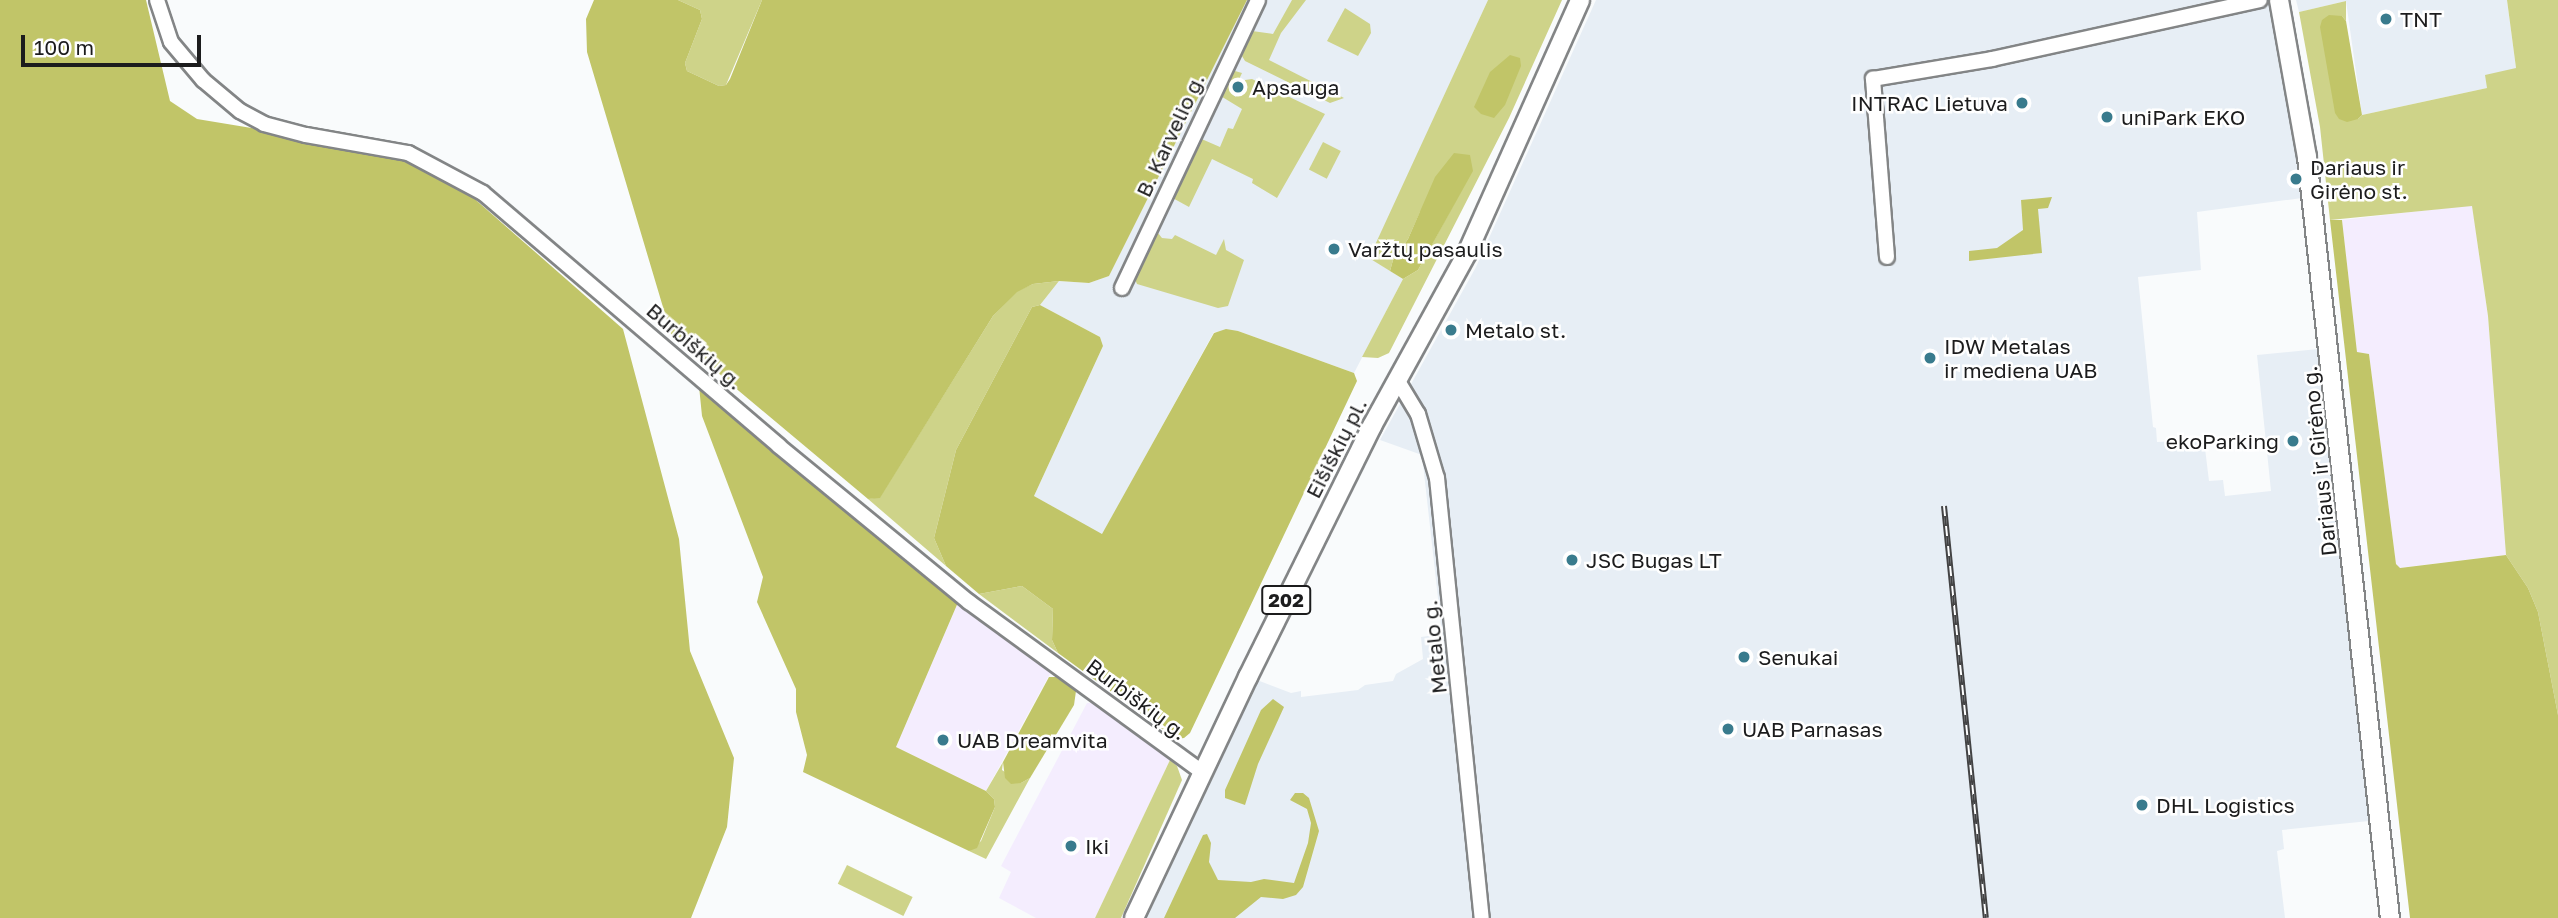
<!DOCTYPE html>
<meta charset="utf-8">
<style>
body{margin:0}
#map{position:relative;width:2558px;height:918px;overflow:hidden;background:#f9fbfc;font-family:"Golos Text",sans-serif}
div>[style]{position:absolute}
.commercial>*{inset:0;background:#f4edfe}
.built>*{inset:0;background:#e7eef5}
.green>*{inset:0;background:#ced389;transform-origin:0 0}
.forest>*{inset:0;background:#c1c568}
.roads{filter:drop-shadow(2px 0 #838586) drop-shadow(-2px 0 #838586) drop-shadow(0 2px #838586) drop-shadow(0 -2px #838586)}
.minor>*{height:14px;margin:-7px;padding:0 7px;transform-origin:7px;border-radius:7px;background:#fff}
.major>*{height:18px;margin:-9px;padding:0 9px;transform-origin:9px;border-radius:9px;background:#fff}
.rail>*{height:6px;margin-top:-3px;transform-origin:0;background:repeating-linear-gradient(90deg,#fff 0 10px,#434344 0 20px);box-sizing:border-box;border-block:2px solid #434344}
.dots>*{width:19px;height:19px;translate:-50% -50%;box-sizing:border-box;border:4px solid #fff;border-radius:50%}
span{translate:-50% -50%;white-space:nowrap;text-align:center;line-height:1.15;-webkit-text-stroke:5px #fff;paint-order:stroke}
.shield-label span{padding:2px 5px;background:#fff;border:2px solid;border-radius:5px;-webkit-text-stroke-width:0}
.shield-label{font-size:19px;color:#1c1c1d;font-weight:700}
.poi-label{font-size:21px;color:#1c1c1d}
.left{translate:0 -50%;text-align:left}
.right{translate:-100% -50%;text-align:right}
.street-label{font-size:21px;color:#1c1c1d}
.scale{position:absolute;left:21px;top:35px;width:180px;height:32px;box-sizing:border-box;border:4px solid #1c1c1d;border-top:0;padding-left:9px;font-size:21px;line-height:24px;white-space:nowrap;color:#1c1c1d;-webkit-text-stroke:5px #fff;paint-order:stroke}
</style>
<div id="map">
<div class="commercial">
<i style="clip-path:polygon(2472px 205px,2488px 316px,2506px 555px,2399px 568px,2396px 564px,2369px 354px,2357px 352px,2342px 220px)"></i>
<i style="clip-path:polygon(959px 600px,1051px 672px,986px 791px,896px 747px)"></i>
<i style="clip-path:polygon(1087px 703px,1092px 703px,1170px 760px,1095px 918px,1036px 918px,999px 898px,1011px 872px,1001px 866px)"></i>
</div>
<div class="built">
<i style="clip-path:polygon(1247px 0,1488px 0,1370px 258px,1403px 279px,1354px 373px,1238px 331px,1214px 332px,1102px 535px,1034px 496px,1103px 346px,1100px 337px,1040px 305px,1059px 281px,1089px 283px,1109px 276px)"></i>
<i style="clip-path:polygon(1596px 0,2268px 0,2291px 117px,2302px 198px,2197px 212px,2201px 270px,2138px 277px,2153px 427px,2156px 428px,2157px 442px,2204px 440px,2209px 481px,2223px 480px,2225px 496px,2271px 491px,2257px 355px,2318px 349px,2369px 821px,2282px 830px,2284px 849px,2277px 851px,2285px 918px,1145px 918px,1257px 680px,1291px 693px,1301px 691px,1301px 697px,1358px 690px,1365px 685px,1393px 681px,1396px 674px,1423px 659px,1421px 637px,1442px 634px,1422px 455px,1380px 440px,1476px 267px)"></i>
<i style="clip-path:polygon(2296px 0,2507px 0,2516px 68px,2487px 88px,2362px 115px,2346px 1px,2299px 12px)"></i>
</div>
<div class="green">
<i style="clip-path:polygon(678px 0,762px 0,726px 85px,719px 86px,687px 71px,685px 63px,702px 19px,700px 10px)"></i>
<i style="clip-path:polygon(1292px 0,1306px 0,1281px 33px,1269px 60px,1344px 98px,1330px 103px,1245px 61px,1242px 56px,1252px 31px,1273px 34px)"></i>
<i style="clip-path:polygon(1488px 0,1562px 0,1509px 118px,1389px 353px,1378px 358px,1362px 357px,1403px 279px,1418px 270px,1472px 171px,1420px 212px,1408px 239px,1393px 260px,1390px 271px,1369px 258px)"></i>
<i style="clip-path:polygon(2507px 0,2558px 0,2558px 715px,2538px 612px,2528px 588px,2506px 555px,2488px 316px,2472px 206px,2330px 220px,2320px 127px,2299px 12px,2346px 1px,2346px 21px,2342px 16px,2358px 119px,2362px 115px,2487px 88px,2485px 75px,2516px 68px)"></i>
<i style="clip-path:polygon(1345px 8px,1370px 24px,1371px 33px,1358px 56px,1327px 41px)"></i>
<i style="clip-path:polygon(1235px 71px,1242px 73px,1232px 94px,1236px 97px,1245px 80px,1252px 79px,1325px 114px,1277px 198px,1252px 183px,1253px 179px,1212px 159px,1189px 207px,1169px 196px,1197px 137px,1220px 147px,1228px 128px,1233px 129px,1242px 109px,1219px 95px,1229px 74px)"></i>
<i style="left:1323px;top:142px;width:20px;height:31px;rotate:27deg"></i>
<i style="clip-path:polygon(1158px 225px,1161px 227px,1158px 233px,1162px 238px,1172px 239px,1175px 235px,1216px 255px,1224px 239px,1226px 250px,1244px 260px,1228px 306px,1218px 308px,1137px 284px,1134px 277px)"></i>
<i style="clip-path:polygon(1059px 281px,1040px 305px,1032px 307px,956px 450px,934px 538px,946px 566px,868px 499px,880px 497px,993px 316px,1017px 291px,1033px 284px)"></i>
<i style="clip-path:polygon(1022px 586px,1053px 609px,1052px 640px,1058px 653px,979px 594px)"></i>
<i style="clip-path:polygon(1170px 760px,1177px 766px,1182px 780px,1121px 918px,1095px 918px)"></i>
<i style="clip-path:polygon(1003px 762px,1002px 770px,1021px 783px,1030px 778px,986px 859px,969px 851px,981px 841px,995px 807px,994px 799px,986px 791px)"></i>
<i style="left:847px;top:865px;width:73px;height:21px;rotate:26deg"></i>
</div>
<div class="forest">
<i style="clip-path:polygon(0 0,146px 0,170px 101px,197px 119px,355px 145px,400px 156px,469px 194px,623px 329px,679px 539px,690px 651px,734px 758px,727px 827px,691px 918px,0 918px)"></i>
<i style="clip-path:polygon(594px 0,678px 0,700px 10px,702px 19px,685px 63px,687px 71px,719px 86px,726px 85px,730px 79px,762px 0,1247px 0,1109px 276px,1089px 283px,1059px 281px,1033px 284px,1017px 292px,993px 316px,880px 498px,868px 499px,671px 334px,587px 52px,586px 19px)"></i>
<i style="clip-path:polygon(2329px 15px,2342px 16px,2346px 21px,2362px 115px,2358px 119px,2347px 122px,2339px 119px,2335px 113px,2320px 27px,2322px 20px)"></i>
<i style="clip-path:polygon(1510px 55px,1520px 58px,1521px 66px,1505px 105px,1494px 118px,1481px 114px,1474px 107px,1490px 72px)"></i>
<i style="clip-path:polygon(1454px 153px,1470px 155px,1473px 171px,1418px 270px,1403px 279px,1390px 271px,1393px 260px,1408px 239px,1435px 177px)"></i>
<i style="clip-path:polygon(2052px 197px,2048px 208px,2038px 209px,2042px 253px,1969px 261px,1969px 251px,1997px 248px,2023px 230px,2021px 200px)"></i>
<i style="clip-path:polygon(2330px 220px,2342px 220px,2357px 352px,2369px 354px,2396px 564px,2400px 568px,2506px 555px,2528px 588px,2538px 612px,2558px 715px,2558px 918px,2410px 918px)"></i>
<i style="clip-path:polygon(1040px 305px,1100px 337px,1103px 346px,1034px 496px,1102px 534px,1214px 333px,1226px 329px,1238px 331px,1354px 373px,1357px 381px,1190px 733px,1184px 738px,1176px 739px,1058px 653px,1052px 640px,1053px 609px,1022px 586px,979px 594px,946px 566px,934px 538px,956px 450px,1032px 307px)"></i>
<i style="clip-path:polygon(699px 386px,959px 600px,896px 747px,986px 791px,994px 799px,995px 807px,977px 848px,969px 851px,803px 772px,807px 755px,796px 712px,796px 689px,757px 602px,763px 577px,702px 416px)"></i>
<i style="clip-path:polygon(1049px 677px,1056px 677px,1076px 691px,1074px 705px,1030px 778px,1021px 783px,1011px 784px,1005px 778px,1003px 762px)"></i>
<i style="clip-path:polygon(1273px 699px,1284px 707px,1258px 764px,1245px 805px,1225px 798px,1225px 790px,1261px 710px)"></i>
<i style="clip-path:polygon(1295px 793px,1303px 793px,1309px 798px,1319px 831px,1303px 887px,1296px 895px,1283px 899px,1261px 897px,1235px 918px,1164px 918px,1203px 835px,1207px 834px,1211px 843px,1209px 862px,1218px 880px,1251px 882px,1264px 879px,1294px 883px,1308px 843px,1311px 823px,1307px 809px,1290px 800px)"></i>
</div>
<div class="roads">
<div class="minor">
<i style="left:157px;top:0;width:44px;rotate:71.6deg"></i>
<i style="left:171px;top:42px;width:50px;rotate:49.9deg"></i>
<i style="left:203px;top:80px;width:48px;rotate:40deg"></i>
<i style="left:240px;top:111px;width:27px;rotate:28deg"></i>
<i style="left:264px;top:124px;width:43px;rotate:14.7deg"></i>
<i style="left:306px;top:135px;width:104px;rotate:10deg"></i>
<i style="left:408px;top:153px;width:85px;rotate:28.1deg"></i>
<i style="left:483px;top:193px;width:389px;rotate:40.5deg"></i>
<i style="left:779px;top:446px;width:246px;rotate:39.4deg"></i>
<i style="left:969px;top:602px;width:288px;rotate:36.1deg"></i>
<i style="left:1887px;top:257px;width:179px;rotate:-94.5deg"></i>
<i style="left:1873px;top:79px;width:121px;rotate:-9.5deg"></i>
<i style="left:1992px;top:59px;width:274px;rotate:-12.4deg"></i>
<i style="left:1122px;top:288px;width:318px;rotate:-64.7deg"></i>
<i style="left:1398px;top:381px;width:39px;rotate:59deg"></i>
<i style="left:1418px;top:414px;width:67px;rotate:73.5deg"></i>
<i style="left:1437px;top:478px;width:442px;rotate:84.2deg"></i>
</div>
<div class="major">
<i style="left:2279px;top:0;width:159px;rotate:79.9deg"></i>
<i style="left:2307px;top:157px;width:766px;rotate:83.78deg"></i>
<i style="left:1134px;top:918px;width:267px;rotate:-64.7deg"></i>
<i style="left:1248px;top:677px;width:280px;rotate:-63.7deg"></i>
<i style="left:1372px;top:426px;width:197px;rotate:-61.2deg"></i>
<i style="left:1467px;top:253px;width:277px;rotate:-65.9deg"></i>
</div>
</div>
<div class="rail">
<i style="left:1944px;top:506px;width:414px;rotate:84.2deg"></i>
</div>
<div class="dots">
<i style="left:2386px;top:19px;background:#397b8d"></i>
<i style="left:1238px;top:87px;background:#397b8d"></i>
<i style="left:2022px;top:103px;background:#397b8d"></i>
<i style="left:2107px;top:117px;background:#397b8d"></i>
<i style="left:2296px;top:179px;background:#397b8d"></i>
<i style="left:1334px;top:249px;background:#397b8d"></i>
<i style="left:1451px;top:330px;background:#397b8d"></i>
<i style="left:1930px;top:358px;background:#397b8d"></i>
<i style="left:2293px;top:441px;background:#397b8d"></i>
<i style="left:1572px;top:560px;background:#397b8d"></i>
<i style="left:1744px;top:657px;background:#397b8d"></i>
<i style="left:1728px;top:729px;background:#397b8d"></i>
<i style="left:943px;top:740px;background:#397b8d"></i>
<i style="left:2142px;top:805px;background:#397b8d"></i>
<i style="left:1071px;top:846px;background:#397b8d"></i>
</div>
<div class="shield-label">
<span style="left:1286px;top:600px">202</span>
</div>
<div class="poi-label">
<span class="left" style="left:2400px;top:19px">TNT</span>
<span class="left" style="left:1252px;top:87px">Apsauga</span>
<span class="right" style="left:2008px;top:103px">INTRAC Lietuva</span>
<span class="left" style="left:2121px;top:117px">uniPark EKO</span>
<span class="left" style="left:2310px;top:179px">Dariaus ir<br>Girėno st.</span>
<span class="left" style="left:1348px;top:249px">Varžtų pasaulis</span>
<span class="left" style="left:1465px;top:330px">Metalo st.</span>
<span class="left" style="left:1944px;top:358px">IDW Metalas<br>ir mediena UAB</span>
<span class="right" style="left:2279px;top:441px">ekoParking</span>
<span class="left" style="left:1586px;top:560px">JSC Bugas LT</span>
<span class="left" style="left:1758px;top:657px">Senukai</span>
<span class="left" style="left:1742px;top:729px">UAB Parnasas</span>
<span class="left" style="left:957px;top:740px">UAB Dreamvita</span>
<span class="left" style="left:2156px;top:805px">DHL Logistics</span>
<span class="left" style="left:1085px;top:846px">Iki</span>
</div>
<div class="street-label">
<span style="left:1170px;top:135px;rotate:-65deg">B. Karvelio g.</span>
<span style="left:695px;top:346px;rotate:41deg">Burbiškių g.</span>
<span style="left:1336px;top:448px;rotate:-63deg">Eišiškių pl.</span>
<span style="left:2319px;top:461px;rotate:-96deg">Dariaus ir Girėno g.</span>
<span style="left:1434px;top:647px;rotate:-96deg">Metalo g.</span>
<span style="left:1137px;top:699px;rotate:37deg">Burbiškių g.</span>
</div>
<div class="scale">100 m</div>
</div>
